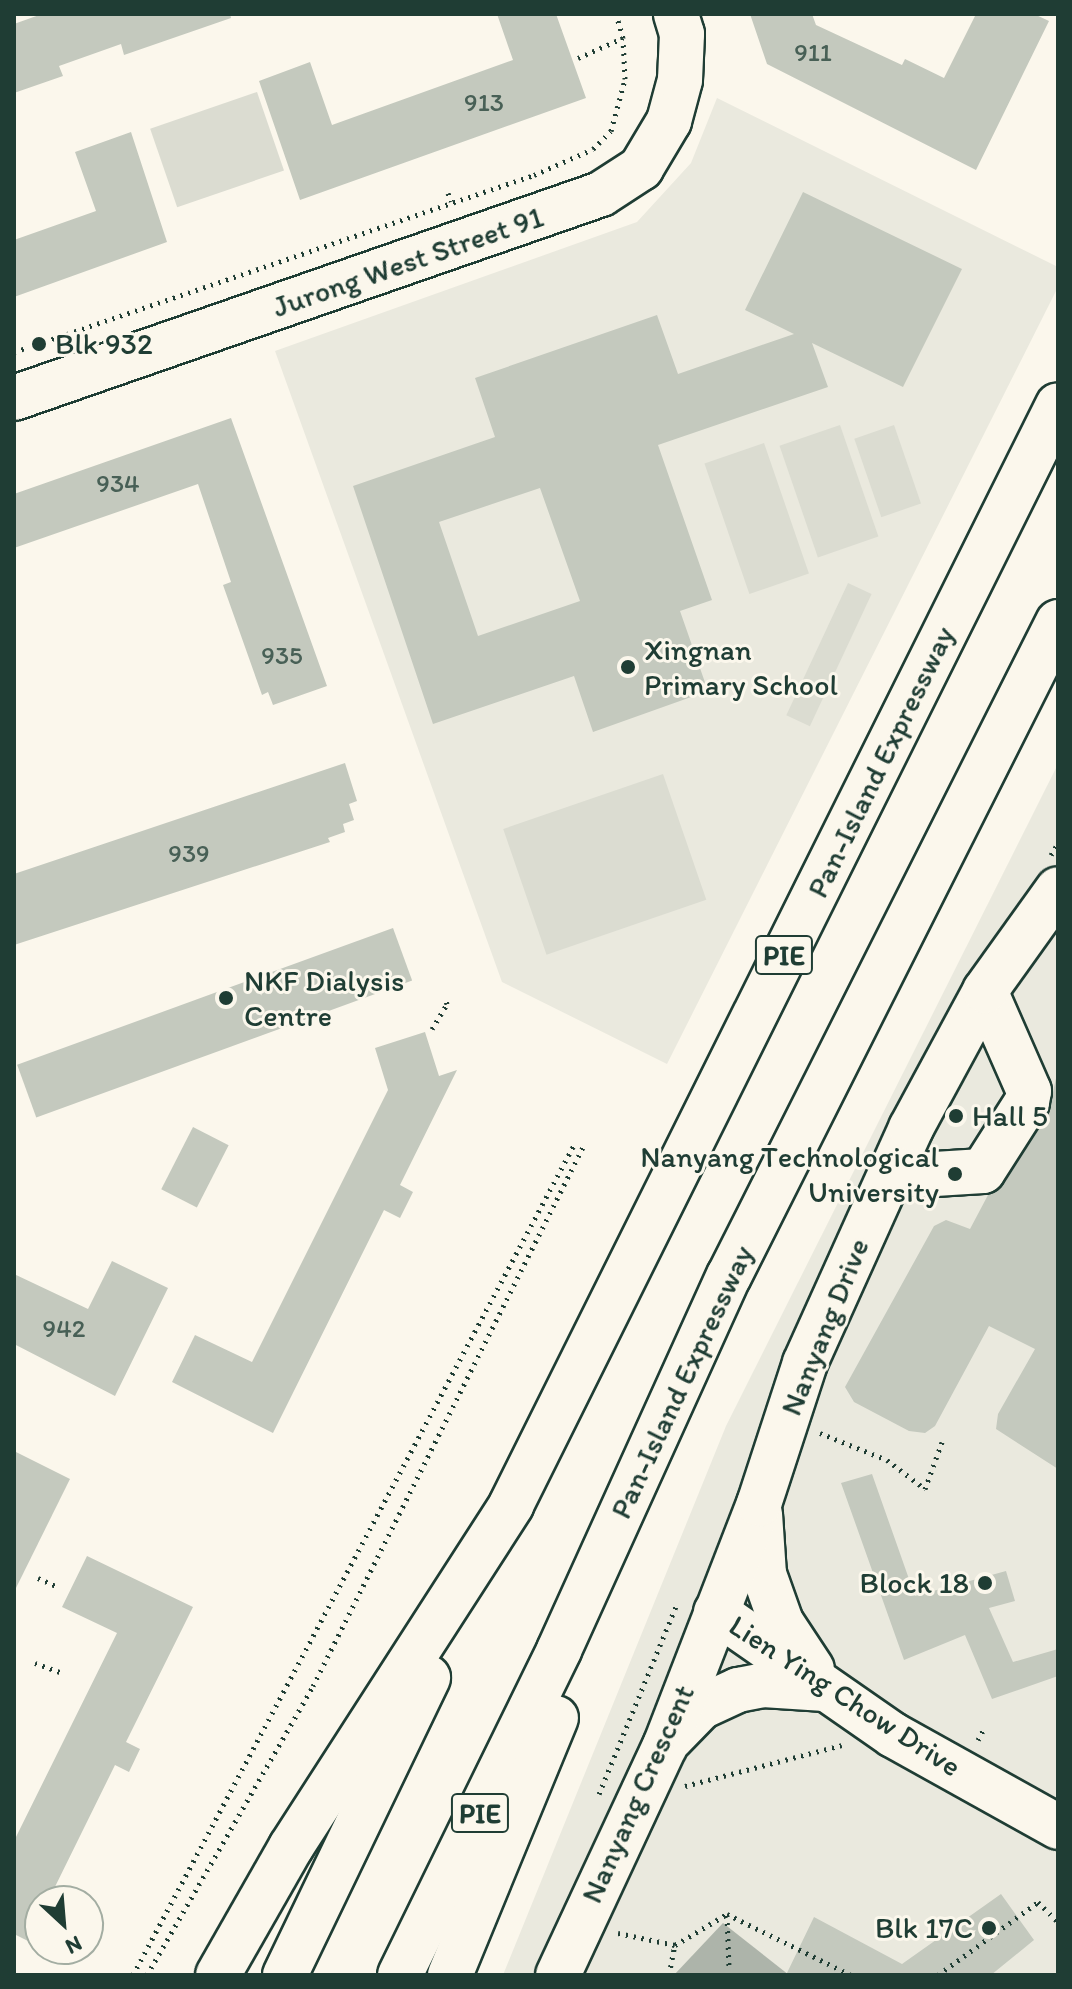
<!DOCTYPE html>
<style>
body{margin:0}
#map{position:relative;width:1072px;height:1989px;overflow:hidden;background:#fbf7ec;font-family:Itim,sans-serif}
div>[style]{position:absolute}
.built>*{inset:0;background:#eae9de}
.green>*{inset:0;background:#dbdcd1;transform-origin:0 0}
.water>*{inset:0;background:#adb4aa}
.building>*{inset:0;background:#c4c9be;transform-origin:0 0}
.path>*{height:5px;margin-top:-2.5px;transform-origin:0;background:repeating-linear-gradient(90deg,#1f3d34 0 2px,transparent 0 8px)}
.roads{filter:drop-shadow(2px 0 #1f3d34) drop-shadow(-2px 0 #1f3d34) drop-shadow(0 2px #1f3d34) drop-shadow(0 -2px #1f3d34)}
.minor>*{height:44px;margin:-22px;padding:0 22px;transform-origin:22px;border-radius:22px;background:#fbf7ec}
.highway>*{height:44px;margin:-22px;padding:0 22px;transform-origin:22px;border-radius:22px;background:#fbf7ec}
.dots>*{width:22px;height:22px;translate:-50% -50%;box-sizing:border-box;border:4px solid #fbf7ec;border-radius:50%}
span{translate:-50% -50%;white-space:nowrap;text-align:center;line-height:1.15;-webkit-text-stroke:6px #fbf7ec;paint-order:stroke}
.number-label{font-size:26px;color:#486056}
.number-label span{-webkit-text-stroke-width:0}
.shield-label span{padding:2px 6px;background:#fbf7ec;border:2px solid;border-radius:6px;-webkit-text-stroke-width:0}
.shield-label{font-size:28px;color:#1f3d34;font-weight:700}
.street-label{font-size:30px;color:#1f3d34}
.poi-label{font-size:30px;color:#1f3d34}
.left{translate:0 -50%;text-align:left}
.right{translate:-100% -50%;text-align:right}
.frame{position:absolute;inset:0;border:16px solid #1f3d34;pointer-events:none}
.north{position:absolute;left:24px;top:1885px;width:80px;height:80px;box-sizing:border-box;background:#fbf7ec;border:2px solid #a3ada2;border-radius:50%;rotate:154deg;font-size:22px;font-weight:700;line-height:32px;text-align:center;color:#1f3d34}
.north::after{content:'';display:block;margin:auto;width:28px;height:36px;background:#1f3d34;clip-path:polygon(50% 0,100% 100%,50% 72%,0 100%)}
</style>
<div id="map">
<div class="built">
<i style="clip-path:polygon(717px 98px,1058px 267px,1058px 287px,667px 1064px,502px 982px,275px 351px,637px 222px,691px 163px)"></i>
<i style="clip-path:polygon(1058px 764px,1058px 1975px,503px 1975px,726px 1426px)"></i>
</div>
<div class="green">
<i style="left:257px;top:92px;width:83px;height:113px;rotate:71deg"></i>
<i style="left:840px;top:425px;width:118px;height:64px;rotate:71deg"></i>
<i style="left:894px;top:425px;width:83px;height:42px;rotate:71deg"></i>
<i style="left:764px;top:443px;width:138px;height:63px;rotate:71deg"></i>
<i style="left:848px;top:583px;width:26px;height:146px;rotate:25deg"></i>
<i style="left:663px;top:774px;width:133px;height:169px;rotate:71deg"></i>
</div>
<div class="water">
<i style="clip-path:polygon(723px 1923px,789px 1975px,674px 1975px)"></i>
</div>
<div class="building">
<i style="clip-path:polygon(42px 14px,230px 14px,231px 18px,124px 55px,121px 44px,59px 66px,63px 76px,14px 93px,14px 24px)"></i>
<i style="clip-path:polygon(497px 14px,556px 14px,586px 98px,300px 200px,259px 81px,310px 62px,332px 125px,513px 60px)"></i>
<i style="clip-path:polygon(750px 14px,812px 14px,816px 25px,902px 65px,905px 59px,944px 78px,976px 14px,1034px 14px,1049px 21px,976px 170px,767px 64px)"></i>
<i style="clip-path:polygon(131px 132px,167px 242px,14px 297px,14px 240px,96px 211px,75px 152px)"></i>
<i style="clip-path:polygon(evenodd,803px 192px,962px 269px,903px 387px,812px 343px,828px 387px,658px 445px,712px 600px,680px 611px,708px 691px,593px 732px,574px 676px,433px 724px,353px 486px,495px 437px,475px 378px,657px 315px,678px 374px,794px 334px,745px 310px,803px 192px,540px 488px,580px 601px,478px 636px,439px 522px,540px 488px)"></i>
<i style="clip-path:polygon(231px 418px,327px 686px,273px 705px,268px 692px,262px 695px,223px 585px,231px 582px,198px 484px,14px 548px,14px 494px)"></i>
<i style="clip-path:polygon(345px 763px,357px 801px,349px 804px,354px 820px,343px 824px,345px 832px,328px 838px,330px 842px,14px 945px,14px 874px)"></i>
<i style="left:393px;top:928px;width:56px;height:400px;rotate:70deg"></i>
<i style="clip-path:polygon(425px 1032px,439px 1076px,457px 1070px,400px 1185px,413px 1192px,400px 1218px,384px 1210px,273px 1433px,172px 1382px,195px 1335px,252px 1362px,388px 1090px,375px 1048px)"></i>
<i style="clip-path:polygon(1058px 1069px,1058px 1469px,996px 1429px,998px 1414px,1035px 1349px,989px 1326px,935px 1426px,925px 1433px,909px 1431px,854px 1402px,845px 1387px,934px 1226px,946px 1220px,970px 1229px,988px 1195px,1004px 1184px,1048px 1115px)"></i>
<i style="left:193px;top:1127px;width:40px;height:70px;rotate:27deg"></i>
<i style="clip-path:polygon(112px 1261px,168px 1288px,115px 1396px,14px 1344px,14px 1274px,88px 1309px)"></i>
<i style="clip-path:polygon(14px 1451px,70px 1479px,14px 1592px)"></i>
<i style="clip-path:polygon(872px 1474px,915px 1596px,1006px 1571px,1015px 1601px,989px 1608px,1013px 1662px,1058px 1649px,1058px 1676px,992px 1699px,965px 1635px,904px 1660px,841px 1483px)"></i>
<i style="clip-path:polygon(87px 1556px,193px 1607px,126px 1742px,140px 1749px,129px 1772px,115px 1765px,48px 1901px,40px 1901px,40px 1947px,14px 1934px,14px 1841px,117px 1633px,62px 1607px)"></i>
<i style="clip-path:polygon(1001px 1894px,1034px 1940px,991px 1975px,786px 1975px,814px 1917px,902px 1964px)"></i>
</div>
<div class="path">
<i style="left:578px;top:58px;width:49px;rotate:-24deg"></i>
<i style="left:448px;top:193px;width:9px;rotate:69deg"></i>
<i style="left:14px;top:352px;width:549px;rotate:-18.8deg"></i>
<i style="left:534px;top:175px;width:64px;rotate:-23.8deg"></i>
<i style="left:593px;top:149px;width:25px;rotate:-45deg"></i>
<i style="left:611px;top:131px;width:54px;rotate:-74.9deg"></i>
<i style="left:625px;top:79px;width:41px;rotate:-92.8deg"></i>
<i style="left:623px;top:38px;width:25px;rotate:-106deg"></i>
<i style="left:1051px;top:855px;width:14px;rotate:-60deg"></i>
<i style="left:432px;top:1029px;width:29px;rotate:-59deg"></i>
<i style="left:447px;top:1004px;width:7px;rotate:-106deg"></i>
<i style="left:820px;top:1433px;width:72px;rotate:21.9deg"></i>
<i style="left:887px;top:1460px;width:48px;rotate:37.3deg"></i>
<i style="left:925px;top:1489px;width:50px;rotate:-70.1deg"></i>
<i style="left:38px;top:1578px;width:22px;rotate:24deg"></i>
<i style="left:35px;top:1663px;width:29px;rotate:20deg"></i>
<i style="left:978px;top:1740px;width:15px;rotate:-62deg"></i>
<i style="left:685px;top:1786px;width:162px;rotate:-14.6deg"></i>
<i style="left:599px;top:1794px;width:205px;rotate:-67.7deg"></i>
<i style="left:727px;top:1915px;width:52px;rotate:87.8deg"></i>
<i style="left:618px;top:1933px;width:58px;rotate:11.9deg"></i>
<i style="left:133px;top:1975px;width:942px;rotate:-62.02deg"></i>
<i style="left:147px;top:1975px;width:333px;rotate:-60.1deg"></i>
<i style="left:313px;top:1686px;width:605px;rotate:-63.39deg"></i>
<i style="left:669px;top:1975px;width:31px;rotate:-79deg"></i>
<i style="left:675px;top:1945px;width:61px;rotate:-30.8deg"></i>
<i style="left:727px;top:1914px;width:138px;rotate:26.2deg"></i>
<i style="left:938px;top:1975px;width:124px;rotate:-36.1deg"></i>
<i style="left:1038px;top:1902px;width:28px;rotate:45deg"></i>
</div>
<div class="roads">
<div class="minor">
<i style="left:14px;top:398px;width:621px;rotate:-19.16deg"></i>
<i style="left:601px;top:194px;width:48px;rotate:-33deg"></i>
<i style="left:641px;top:168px;width:55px;rotate:-59.2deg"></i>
<i style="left:669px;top:121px;width:42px;rotate:-75deg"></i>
<i style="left:680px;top:80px;width:46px;rotate:-87.5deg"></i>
<i style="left:682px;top:34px;width:21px;rotate:-107deg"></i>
<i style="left:891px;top:1171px;width:28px;rotate:8deg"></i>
<i style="left:919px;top:1175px;width:64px;rotate:-3.6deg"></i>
<i style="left:983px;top:1171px;width:82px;rotate:-57.5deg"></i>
<i style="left:1027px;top:1102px;width:11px;rotate:-80deg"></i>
<i style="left:1029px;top:1091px;width:109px;rotate:-113.7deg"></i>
<i style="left:760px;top:1514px;width:60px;rotate:86.2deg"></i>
<i style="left:764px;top:1574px;width:51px;rotate:70.5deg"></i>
<i style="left:781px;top:1622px;width:56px;rotate:56.6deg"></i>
<i style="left:716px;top:1612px;width:216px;rotate:34.8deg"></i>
<i style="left:893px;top:1735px;width:189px;rotate:29.1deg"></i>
<i style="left:671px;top:1738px;width:43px;rotate:-45.9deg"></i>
<i style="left:701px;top:1707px;width:41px;rotate:-24.7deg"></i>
<i style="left:738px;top:1690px;width:25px;rotate:-11deg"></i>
<i style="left:763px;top:1685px;width:62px;rotate:3.7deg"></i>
<i style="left:558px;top:1975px;width:253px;rotate:-65deg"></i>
<i style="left:665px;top:1746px;width:260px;rotate:-68.8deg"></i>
<i style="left:759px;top:1504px;width:148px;rotate:-71.9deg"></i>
<i style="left:805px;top:1363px;width:258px;rotate:-65.7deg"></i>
<i style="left:911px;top:1128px;width:156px;rotate:-61.6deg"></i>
<i style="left:985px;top:991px;width:125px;rotate:-54.4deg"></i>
</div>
<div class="highway">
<i style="left:218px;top:1975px;width:147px;rotate:-60.3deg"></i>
<i style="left:291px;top:1847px;width:407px;rotate:-57.2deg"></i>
<i style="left:511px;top:1505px;width:1228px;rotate:-63.56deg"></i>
<i style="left:285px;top:1975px;width:330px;rotate:-64.3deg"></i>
<i style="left:400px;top:1975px;width:362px;rotate:-63.9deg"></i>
<i style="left:559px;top:1650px;width:411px;rotate:-65.6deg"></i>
<i style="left:729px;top:1276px;width:732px;rotate:-63.29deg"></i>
<i style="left:450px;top:1975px;width:278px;rotate:-67.6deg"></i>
</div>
</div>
<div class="dots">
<i style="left:39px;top:344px;background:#1f3d34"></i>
<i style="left:628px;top:667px;background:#1f3d34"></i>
<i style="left:226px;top:998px;background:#1f3d34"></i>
<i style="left:956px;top:1116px;background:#1f3d34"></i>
<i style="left:955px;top:1174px;background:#1f3d34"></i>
<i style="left:985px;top:1583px;background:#1f3d34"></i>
<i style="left:989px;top:1928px;background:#1f3d34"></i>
</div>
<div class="number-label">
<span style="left:813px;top:53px">911</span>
<span style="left:484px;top:103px">913</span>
<span style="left:118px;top:484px">934</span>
<span style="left:282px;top:656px">935</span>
<span style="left:189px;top:854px">939</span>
<span style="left:64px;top:1329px">942</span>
</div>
<div class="shield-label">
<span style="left:784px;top:955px">PIE</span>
<span style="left:480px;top:1813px">PIE</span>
</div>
<div class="street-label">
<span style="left:408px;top:262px;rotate:-19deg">Jurong West Street 91</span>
<span style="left:881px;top:762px;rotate:-64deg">Pan-Island Expressway</span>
<span style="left:825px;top:1327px;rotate:-68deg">Nanyang Drive</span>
<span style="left:682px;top:1382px;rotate:-65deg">Pan-Island Expressway</span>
<span style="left:845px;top:1696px;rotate:33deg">Lien Ying Chow Drive</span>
<span style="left:638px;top:1794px;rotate:-66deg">Nanyang Crescent</span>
</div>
<div class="poi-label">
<span class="left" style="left:55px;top:344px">Blk 932</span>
<span class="left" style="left:644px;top:667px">Xingnan<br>Primary School</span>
<span class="left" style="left:244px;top:998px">NKF Dialysis<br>Centre</span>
<span class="left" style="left:972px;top:1116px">Hall 5</span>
<span class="right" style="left:939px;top:1174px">Nanyang Technological<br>University</span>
<span class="right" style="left:969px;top:1583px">Block 18</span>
<span class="right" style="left:973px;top:1928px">Blk 17C</span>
</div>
<div class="frame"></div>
<div class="north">N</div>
</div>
